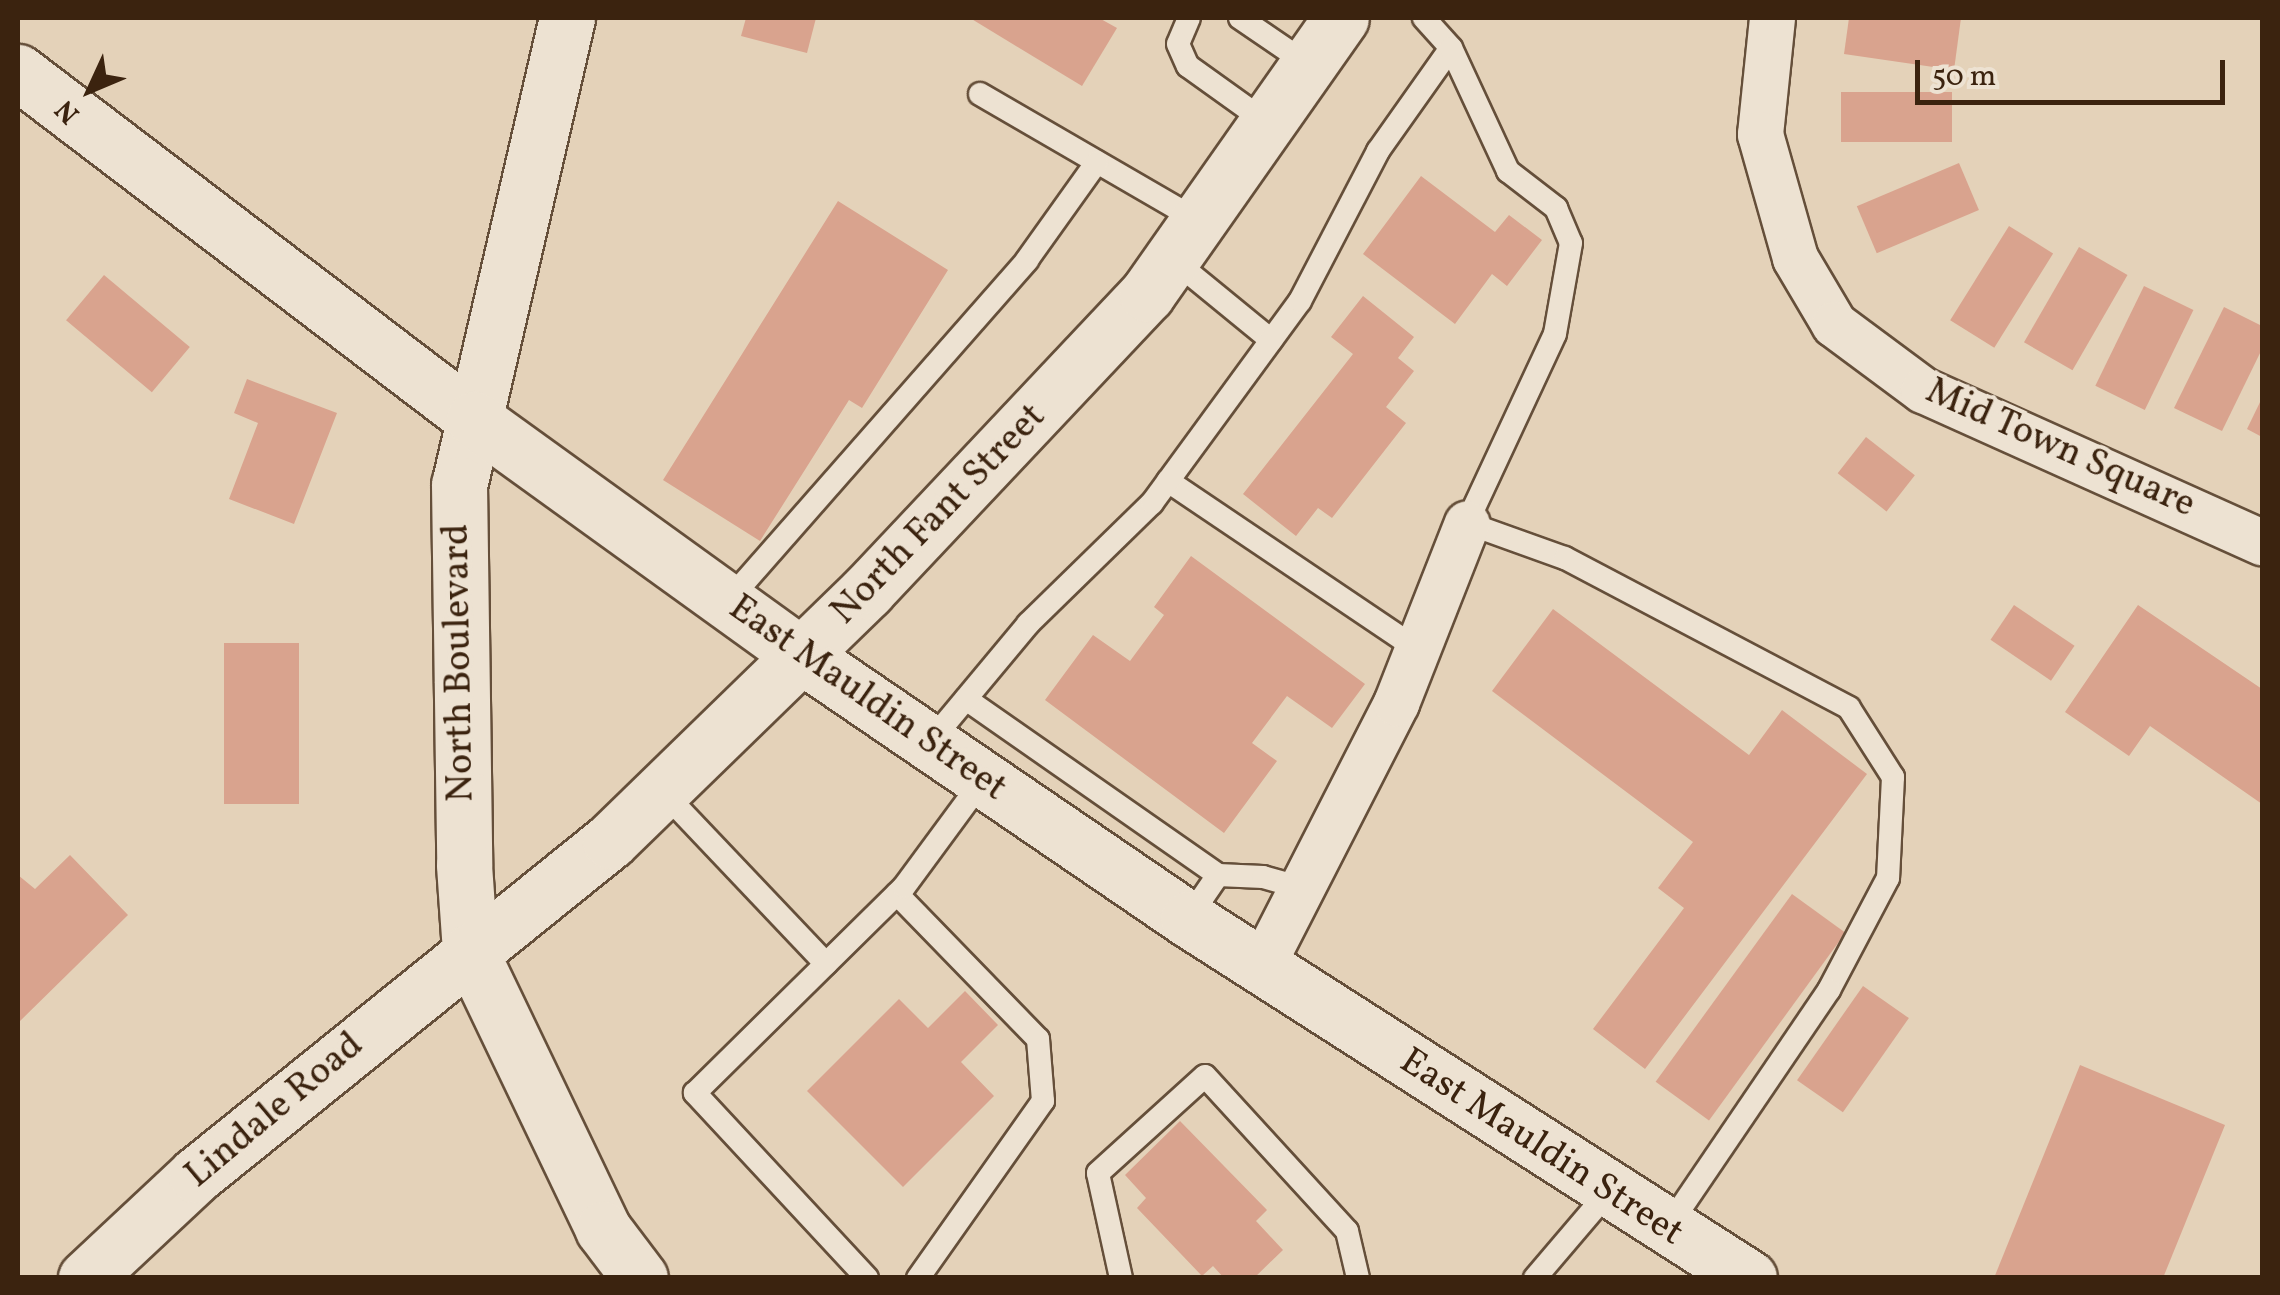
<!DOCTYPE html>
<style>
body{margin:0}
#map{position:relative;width:2280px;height:1295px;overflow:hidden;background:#e4d2b9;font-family:Vollkorn,serif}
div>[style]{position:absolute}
.building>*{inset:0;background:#d9a38e;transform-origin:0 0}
.roads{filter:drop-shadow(2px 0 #654f3a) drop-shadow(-2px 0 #654f3a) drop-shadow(0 2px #654f3a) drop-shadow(0 -2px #654f3a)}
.lane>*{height:22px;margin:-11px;padding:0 11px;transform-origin:11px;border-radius:11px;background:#ede2d2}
.street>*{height:45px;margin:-22.5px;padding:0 22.5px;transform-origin:22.5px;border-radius:22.5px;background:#ede2d2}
.secondary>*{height:55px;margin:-27.5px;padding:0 27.5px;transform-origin:27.5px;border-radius:27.5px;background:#ede2d2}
span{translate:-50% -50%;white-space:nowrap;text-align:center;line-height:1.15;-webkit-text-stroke:8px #ede2d2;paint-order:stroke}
.street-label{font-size:38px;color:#3b230f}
.frame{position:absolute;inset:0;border:20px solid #3b230f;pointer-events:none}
.north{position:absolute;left:40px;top:40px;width:100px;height:100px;-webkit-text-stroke:8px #ede2d2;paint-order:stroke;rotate:226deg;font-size:28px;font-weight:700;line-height:40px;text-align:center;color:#3b230f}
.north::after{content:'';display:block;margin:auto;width:35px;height:45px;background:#3b230f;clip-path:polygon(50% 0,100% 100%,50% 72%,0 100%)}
.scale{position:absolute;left:1915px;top:60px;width:310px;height:45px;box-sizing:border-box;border:5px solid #3b230f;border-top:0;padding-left:12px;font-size:30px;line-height:35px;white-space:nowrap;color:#3b230f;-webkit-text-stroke:8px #ede2d2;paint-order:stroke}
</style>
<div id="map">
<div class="building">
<i style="clip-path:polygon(746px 18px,816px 18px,807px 53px,741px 36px)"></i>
<i style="clip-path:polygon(970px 18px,1099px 18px,1117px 28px,1082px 86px)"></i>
<i style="clip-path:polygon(1849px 18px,1961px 18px,1954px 70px,1844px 54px)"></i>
<i style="left:1952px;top:92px;width:50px;height:111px;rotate:90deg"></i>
<i style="left:1959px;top:163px;width:51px;height:111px;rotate:67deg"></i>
<i style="clip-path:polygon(1421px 176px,1495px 232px,1509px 215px,1542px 240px,1507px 286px,1492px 274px,1455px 324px,1363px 254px)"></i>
<i style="clip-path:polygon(838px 201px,948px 270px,862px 408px,849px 400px,760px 541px,663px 480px)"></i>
<i style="left:2009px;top:226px;width:52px;height:111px;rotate:32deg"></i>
<i style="left:2079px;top:247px;width:56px;height:110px;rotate:30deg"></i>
<i style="left:104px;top:275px;width:112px;height:59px;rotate:40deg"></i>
<i style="left:2144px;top:286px;width:55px;height:111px;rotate:26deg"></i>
<i style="clip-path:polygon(1363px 296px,1414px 337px,1398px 358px,1414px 371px,1386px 407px,1406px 423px,1332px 518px,1318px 508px,1296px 536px,1243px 494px,1353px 354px,1331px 337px)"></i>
<i style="clip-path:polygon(2224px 307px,2262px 326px,2262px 349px,2222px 431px,2174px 408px)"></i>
<i style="clip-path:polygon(247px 379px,337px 413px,294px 524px,229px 499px,258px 423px,234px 413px)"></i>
<i style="clip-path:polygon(2262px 398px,2262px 437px,2247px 429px)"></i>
<i style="left:1866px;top:437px;width:62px;height:46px;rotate:38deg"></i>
<i style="clip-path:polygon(1191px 556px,1365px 684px,1332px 728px,1287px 696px,1252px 743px,1277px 761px,1224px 833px,1045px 700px,1093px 635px,1130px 661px,1164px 615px,1154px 607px)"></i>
<i style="left:2014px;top:605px;width:73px;height:42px;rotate:34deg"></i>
<i style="clip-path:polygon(2138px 605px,2262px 689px,2262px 804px,2150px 726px,2129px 756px,2065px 712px)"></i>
<i style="clip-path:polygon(1553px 609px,1749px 755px,1782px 710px,1867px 774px,1645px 1069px,1593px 1029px,1684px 908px,1658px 888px,1693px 842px,1492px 691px)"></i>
<i style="left:224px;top:643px;width:75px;height:161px"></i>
<i style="clip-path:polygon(70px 855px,128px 915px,18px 1023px,18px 875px,35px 889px)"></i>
<i style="left:1792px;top:894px;width:66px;height:232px;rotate:36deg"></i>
<i style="left:1863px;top:986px;width:56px;height:115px;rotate:35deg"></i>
<i style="clip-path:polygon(965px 991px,998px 1025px,961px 1062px,994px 1096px,903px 1187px,807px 1091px,899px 999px,928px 1028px)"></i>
<i style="clip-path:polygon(2080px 1065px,2225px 1125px,2163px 1278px,1994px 1278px)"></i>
<i style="clip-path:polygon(1180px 1121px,1267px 1210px,1256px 1221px,1283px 1250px,1254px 1278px,1224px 1278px,1213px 1266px,1202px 1276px,1137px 1208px,1146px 1198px,1125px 1175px)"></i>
</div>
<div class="roads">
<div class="lane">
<i style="left:1189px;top:18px;width:28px;rotate:113deg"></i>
<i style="left:1178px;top:44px;width:24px;rotate:66deg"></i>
<i style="left:1188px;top:66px;width:100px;rotate:35.6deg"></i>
<i style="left:1240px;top:18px;width:83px;rotate:34.3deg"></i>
<i style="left:1424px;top:18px;width:40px;rotate:48deg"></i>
<i style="left:980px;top:94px;width:253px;rotate:30.1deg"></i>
<i style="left:1172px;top:259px;width:128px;rotate:39.3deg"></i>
<i style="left:1168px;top:481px;width:300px;rotate:34deg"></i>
<i style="left:727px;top:602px;width:455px;rotate:-48.7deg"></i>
<i style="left:1027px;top:260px;width:120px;rotate:-54.5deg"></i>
<i style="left:966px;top:699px;width:307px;rotate:34.9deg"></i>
<i style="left:1218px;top:875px;width:53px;rotate:124.3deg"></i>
<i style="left:929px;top:743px;width:155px;rotate:-50.2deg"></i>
<i style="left:1028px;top:624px;width:173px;rotate:-44.3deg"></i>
<i style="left:1152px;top:503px;width:250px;rotate:-53.8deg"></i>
<i style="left:1300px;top:301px;width:169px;rotate:-62.5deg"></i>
<i style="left:1378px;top:151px;width:126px;rotate:-54.7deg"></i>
<i style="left:1451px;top:48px;width:136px;rotate:65.1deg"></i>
<i style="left:1508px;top:171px;width:61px;rotate:37.6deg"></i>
<i style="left:1556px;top:208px;width:38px;rotate:67deg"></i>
<i style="left:1571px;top:243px;width:92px;rotate:100deg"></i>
<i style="left:1555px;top:334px;width:208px;rotate:115deg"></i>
<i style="left:1467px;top:523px;width:104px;rotate:19.7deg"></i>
<i style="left:1565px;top:558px;width:321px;rotate:27.8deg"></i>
<i style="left:1849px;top:708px;width:82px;rotate:57.5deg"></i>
<i style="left:1893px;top:777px;width:101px;rotate:92.8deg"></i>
<i style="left:1888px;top:878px;width:127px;rotate:117.8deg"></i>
<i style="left:1829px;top:990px;width:287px;rotate:124.2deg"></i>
<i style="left:662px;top:791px;width:238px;rotate:46.5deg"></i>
<i style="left:1218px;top:875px;width:45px;rotate:2.5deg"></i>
<i style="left:1263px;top:877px;width:41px;rotate:15.8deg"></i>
<i style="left:897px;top:894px;width:202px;rotate:45.8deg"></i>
<i style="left:1038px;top:1039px;width:62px;rotate:85.4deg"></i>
<i style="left:1043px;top:1101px;width:217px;rotate:125.2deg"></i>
<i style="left:867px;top:1278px;width:253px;rotate:-132.9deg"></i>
<i style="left:695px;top:1093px;width:293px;rotate:-44.6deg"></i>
<i style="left:904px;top:887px;width:133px;rotate:-53.6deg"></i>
<i style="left:1121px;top:1278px;width:107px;rotate:-102.4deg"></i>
<i style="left:1098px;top:1173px;width:144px;rotate:-42.2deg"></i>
<i style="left:1205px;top:1076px;width:210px;rotate:47.5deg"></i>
<i style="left:1347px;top:1231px;width:48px;rotate:76.8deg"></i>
<i style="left:1535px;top:1278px;width:114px;rotate:-49.6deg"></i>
</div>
<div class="street">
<i style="left:1772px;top:18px;width:117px;rotate:95.9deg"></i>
<i style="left:1760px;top:134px;width:129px;rotate:74.2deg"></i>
<i style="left:1795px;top:258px;width:77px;rotate:59.4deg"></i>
<i style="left:1834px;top:324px;width:111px;rotate:36.6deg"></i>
<i style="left:1923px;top:390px;width:372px;rotate:24.2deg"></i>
<i style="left:1261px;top:967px;width:297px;rotate:-62.9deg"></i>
<i style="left:1396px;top:703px;width:193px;rotate:-68.5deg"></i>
</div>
<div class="secondary">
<i style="left:567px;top:18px;width:478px;rotate:103deg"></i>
<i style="left:459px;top:484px;width:381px;rotate:89.2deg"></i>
<i style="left:464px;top:865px;width:86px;rotate:86deg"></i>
<i style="left:470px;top:951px;width:308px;rotate:64.4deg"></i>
<i style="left:603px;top:1229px;width:61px;rotate:52.9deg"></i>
<i style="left:18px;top:72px;width:573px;rotate:37.27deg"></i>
<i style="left:474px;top:419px;width:403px;rotate:35.8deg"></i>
<i style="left:801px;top:655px;width:468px;rotate:34.3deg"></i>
<i style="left:1188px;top:919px;width:666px;rotate:32.62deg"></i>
<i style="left:86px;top:1278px;width:151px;rotate:-43.1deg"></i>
<i style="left:196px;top:1175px;width:532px;rotate:-38.9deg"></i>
<i style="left:610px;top:841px;width:359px;rotate:-44.2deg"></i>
<i style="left:867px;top:591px;width:408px;rotate:-46.7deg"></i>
<i style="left:1147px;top:294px;width:337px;rotate:-54.9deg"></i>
</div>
</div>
<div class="street-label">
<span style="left:2060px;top:449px;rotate:24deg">Mid Town Square</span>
<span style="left:939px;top:515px;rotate:-46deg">North Fant Street</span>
<span style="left:460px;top:663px;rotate:-91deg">North Boulevard</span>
<span style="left:867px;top:699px;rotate:35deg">East Mauldin Street</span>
<span style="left:275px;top:1111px;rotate:-40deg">Lindale Road</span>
<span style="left:1541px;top:1148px;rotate:33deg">East Mauldin Street</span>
</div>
<div class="frame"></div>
<div class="north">N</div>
<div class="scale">50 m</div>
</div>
